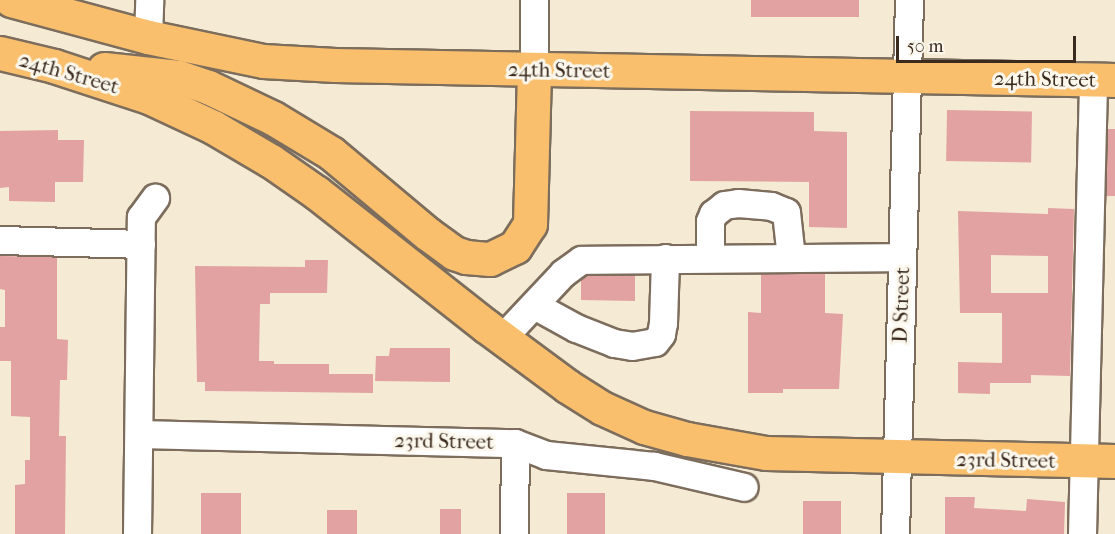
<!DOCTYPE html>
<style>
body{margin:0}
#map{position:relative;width:1115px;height:534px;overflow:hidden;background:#f5ead3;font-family:"IM FELL French Canon",serif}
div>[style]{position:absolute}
.building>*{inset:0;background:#e2a2a1;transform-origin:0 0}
.roads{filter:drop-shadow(2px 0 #7c6d5d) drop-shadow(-2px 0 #7c6d5d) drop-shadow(0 2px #7c6d5d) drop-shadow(0 -2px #7c6d5d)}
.minor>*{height:27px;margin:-13.5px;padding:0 13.5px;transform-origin:13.5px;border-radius:13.5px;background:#fff}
.major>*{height:33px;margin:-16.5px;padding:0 16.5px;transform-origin:16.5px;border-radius:16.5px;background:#f9bf6d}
span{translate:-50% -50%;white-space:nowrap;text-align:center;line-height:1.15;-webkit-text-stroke:6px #fbf7ec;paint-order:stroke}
.street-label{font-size:21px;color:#3b2a1e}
.scale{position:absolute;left:896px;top:36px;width:180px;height:27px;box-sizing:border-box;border:3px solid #3b2a1e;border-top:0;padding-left:8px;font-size:18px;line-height:21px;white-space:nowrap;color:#3b2a1e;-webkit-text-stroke:4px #fbf7ec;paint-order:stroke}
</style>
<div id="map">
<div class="building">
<i style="left:751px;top:0;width:108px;height:17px"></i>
<i style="left:947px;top:110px;width:85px;height:51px;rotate:1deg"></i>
<i style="clip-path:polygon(690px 111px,814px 112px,814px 131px,847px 132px,847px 228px,809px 227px,809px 182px,690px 181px)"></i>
<i style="clip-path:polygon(1108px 129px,1115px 129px,1115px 196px,1106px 196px)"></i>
<i style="clip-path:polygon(58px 130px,58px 140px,84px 140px,83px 182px,55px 182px,55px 202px,9px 201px,9px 187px,0 188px,0 131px)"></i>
<i style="clip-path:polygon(evenodd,1048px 208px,1074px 209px,1070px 376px,1031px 375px,1031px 383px,990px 383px,990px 394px,958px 393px,958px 362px,1002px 363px,1002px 313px,960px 313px,958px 211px,1048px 214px,1048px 208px,991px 255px,1048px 256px,1048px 293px,991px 293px,991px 255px)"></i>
<i style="clip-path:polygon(0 256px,57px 257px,57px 339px,68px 340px,67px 380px,60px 380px,59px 436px,66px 436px,65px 534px,15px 534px,15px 485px,25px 484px,25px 460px,30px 460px,30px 417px,11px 416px,11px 361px,0 361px,0 327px,5px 327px,5px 290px,0 289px)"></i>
<i style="clip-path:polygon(305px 260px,328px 260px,327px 293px,270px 293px,270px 304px,260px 304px,259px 361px,274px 361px,274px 364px,329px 364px,329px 374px,373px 374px,373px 393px,205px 391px,205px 382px,197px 382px,195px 266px,305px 267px)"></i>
<i style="clip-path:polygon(825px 273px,825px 313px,843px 314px,839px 389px,783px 389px,783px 393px,748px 393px,748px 312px,761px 313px,761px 274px)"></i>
<i style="clip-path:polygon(635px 275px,635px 301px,581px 300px,581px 280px,586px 276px)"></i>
<i style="clip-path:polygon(390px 348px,450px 348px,450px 382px,375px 381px,376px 356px,389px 356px)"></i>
<i style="left:201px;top:493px;width:40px;height:41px"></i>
<i style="left:567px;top:493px;width:38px;height:41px"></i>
<i style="clip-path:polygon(945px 497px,975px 497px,974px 508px,1026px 511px,1027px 499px,1065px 502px,1064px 534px,945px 534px)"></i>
<i style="left:803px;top:501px;width:38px;height:33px"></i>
<i style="left:440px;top:509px;width:21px;height:25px"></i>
<i style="left:327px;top:510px;width:30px;height:24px"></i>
</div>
<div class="roads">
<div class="minor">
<i style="left:148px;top:37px;width:37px;rotate:-88deg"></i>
<i style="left:534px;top:69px;width:69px;rotate:-90deg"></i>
<i style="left:0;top:240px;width:141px;rotate:1.6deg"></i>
<i style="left:710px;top:258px;width:37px;rotate:-90deg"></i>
<i style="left:710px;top:221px;width:8px;rotate:-67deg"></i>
<i style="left:713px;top:214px;width:14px;rotate:-39deg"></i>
<i style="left:724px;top:205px;width:14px;rotate:-8deg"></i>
<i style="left:738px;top:203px;width:33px;rotate:5deg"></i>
<i style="left:771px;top:206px;width:16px;rotate:22deg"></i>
<i style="left:786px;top:212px;width:46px;rotate:83.8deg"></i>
<i style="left:534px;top:305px;width:48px;rotate:28.7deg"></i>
<i style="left:576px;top:328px;width:41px;rotate:21.5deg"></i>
<i style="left:614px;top:343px;width:18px;rotate:9deg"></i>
<i style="left:632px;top:346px;width:23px;rotate:-10deg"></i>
<i style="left:655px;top:342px;width:10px;rotate:-53deg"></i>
<i style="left:661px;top:334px;width:11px;rotate:-80deg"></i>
<i style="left:663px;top:323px;width:65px;rotate:-88.2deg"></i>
<i style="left:502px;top:338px;width:89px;rotate:-46.8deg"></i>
<i style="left:563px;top:273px;width:22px;rotate:-36deg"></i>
<i style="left:581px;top:260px;width:321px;rotate:-0.5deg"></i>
<i style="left:139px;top:434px;width:376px;rotate:1.4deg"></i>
<i style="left:515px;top:443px;width:33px;rotate:21deg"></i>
<i style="left:546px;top:455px;width:109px;rotate:5.8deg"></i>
<i style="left:654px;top:466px;width:92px;rotate:13.1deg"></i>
<i style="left:137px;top:534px;width:317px;rotate:-89.3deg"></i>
<i style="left:141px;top:217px;width:24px;rotate:-54deg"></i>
<i style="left:514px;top:534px;width:91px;rotate:-89.4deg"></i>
<i style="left:895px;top:534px;width:534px;rotate:-88.5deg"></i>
<i style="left:1082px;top:534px;width:454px;rotate:-88.6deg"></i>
</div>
<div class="major">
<i style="left:11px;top:0;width:142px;rotate:15.1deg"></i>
<i style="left:148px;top:37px;width:117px;rotate:11.8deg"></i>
<i style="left:263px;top:61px;width:72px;rotate:3.2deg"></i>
<i style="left:335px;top:65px;width:780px;rotate:1.1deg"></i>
<i style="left:0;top:53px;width:56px;rotate:13.5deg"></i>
<i style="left:54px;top:66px;width:100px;rotate:18.1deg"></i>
<i style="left:149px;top:97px;width:71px;rotate:25.1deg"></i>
<i style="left:213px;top:127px;width:67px;rotate:30.4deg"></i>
<i style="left:271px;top:161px;width:56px;rotate:34.8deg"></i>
<i style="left:317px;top:193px;width:215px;rotate:38.2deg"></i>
<i style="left:486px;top:326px;width:101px;rotate:36.5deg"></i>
<i style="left:567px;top:386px;width:41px;rotate:32.2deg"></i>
<i style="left:602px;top:408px;width:46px;rotate:24.3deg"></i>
<i style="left:644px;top:427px;width:45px;rotate:15.6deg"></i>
<i style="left:687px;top:439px;width:80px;rotate:10deg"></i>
<i style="left:766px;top:453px;width:349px;rotate:1.3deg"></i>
<i style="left:104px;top:69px;width:75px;rotate:6.1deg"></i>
<i style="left:179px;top:77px;width:31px;rotate:19deg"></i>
<i style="left:208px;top:87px;width:72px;rotate:25.5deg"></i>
<i style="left:273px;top:118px;width:68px;rotate:31.1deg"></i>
<i style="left:331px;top:153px;width:126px;rotate:39.9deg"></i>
<i style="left:428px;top:234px;width:32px;rotate:36deg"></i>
<i style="left:454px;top:253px;width:13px;rotate:18deg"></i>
<i style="left:466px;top:257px;width:24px;rotate:5deg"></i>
<i style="left:490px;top:259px;width:28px;rotate:-26deg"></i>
<i style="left:515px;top:247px;width:27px;rotate:-57deg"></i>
<i style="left:530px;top:224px;width:155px;rotate:-88.5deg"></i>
</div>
</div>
<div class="street-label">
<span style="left:559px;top:70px;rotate:1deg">24th Street</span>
<span style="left:69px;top:73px;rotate:16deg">24th Street</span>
<span style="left:1045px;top:79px;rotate:1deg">24th Street</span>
<span style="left:901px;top:305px;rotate:-88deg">D Street</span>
<span style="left:444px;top:441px;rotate:1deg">23rd Street</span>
<span style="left:1006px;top:460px;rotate:1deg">23rd Street</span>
</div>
<div class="scale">50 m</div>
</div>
